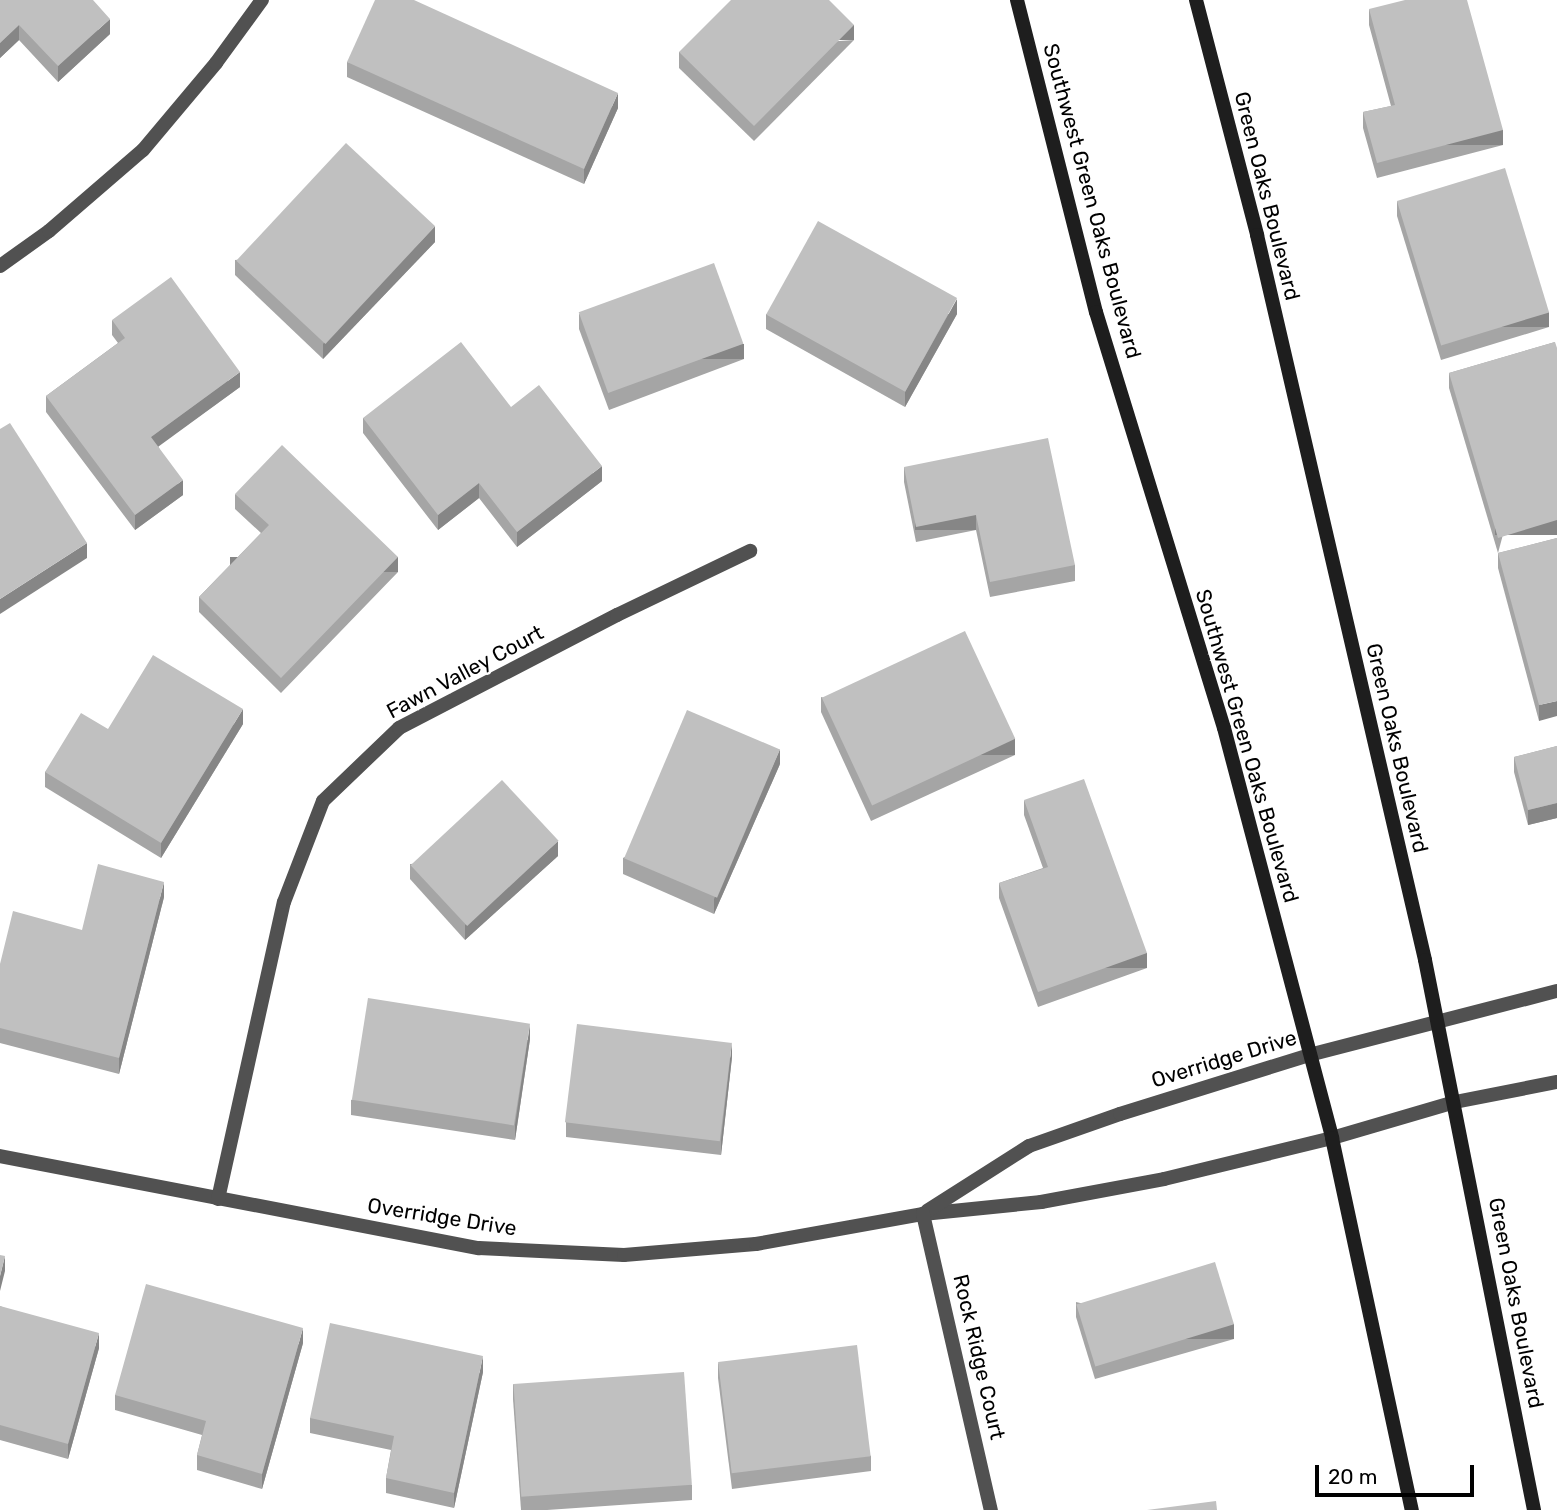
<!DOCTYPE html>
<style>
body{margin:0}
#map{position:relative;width:1557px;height:1510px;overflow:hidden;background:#fff;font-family:Rubik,sans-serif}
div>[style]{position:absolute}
.minor>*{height:14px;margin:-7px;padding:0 7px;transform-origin:7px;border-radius:7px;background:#515151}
.secondary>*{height:14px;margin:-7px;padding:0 7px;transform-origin:7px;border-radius:7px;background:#1e1e1e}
.wall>*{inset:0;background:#a5a5a5}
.shaded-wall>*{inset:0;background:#868686;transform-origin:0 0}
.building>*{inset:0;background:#c0c0c0;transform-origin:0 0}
span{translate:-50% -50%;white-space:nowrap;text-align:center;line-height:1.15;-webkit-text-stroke:5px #fff;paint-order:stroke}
.street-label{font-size:21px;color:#000}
.scale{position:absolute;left:1315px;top:1465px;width:159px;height:32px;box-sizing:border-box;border:4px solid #000;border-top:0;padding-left:9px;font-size:21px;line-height:24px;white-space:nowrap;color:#000;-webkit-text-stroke:5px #fff;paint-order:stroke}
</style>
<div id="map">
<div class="minor">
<i style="left:0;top:266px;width:60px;rotate:-35.5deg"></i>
<i style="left:49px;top:231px;width:124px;rotate:-40.8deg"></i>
<i style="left:143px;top:150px;width:114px;rotate:-50deg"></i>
<i style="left:216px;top:63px;width:78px;rotate:-53.9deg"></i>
<i style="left:0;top:1156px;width:488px;rotate:10.9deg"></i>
<i style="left:479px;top:1248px;width:145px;rotate:2.8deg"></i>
<i style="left:624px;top:1255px;width:132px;rotate:-4.8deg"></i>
<i style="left:756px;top:1244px;width:170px;rotate:-10.2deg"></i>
<i style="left:923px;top:1214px;width:119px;rotate:-5.8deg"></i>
<i style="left:1041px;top:1202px;width:125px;rotate:-10.6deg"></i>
<i style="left:1164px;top:1179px;width:173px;rotate:-13.7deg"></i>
<i style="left:1332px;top:1138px;width:128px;rotate:-16.3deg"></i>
<i style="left:1455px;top:1102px;width:104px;rotate:-11.1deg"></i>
<i style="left:218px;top:1199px;width:304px;rotate:-77.5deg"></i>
<i style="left:284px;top:902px;width:108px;rotate:-68.9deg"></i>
<i style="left:323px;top:801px;width:105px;rotate:-43.8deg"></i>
<i style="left:399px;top:728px;width:246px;rotate:-27.4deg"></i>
<i style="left:617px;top:615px;width:148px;rotate:-25.7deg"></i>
<i style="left:927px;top:1211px;width:121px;rotate:-32.5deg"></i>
<i style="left:1029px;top:1146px;width:96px;rotate:-19.4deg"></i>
<i style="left:1120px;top:1114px;width:198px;rotate:-17.3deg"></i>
<i style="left:1309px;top:1055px;width:256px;rotate:-14.5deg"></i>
<i style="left:923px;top:1214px;width:304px;rotate:77.1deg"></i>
</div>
<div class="secondary">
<i style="left:1017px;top:0;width:322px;rotate:75.8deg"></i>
<i style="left:1096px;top:312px;width:435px;rotate:72.9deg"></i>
<i style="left:1224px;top:728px;width:424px;rotate:75.2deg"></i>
<i style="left:1332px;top:1138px;width:381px;rotate:77.9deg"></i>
<i style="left:1196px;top:0;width:243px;rotate:75.4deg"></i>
<i style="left:1257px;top:235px;width:744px;rotate:76.95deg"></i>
<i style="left:1425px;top:960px;width:561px;rotate:78.79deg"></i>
</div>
<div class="wall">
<i style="clip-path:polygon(0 0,110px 34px,58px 82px,19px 40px,0 58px)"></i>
<i style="clip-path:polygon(1369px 9px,1503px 145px,1377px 178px,1363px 128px,1363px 112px,1391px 106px,1369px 25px)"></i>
<i style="clip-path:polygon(854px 40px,754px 141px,679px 68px,679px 52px)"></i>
<i style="clip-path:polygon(347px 62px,618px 108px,584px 184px,347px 77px)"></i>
<i style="clip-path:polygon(1397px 201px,1549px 327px,1441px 360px,1397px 216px)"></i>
<i style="clip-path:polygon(435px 242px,323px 359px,235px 275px,235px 260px)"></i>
<i style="clip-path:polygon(579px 314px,744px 359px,609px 410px,579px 329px)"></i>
<i style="clip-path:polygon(766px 314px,957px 314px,905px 407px,766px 329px)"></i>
<i style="clip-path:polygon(112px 320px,240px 387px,158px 446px,183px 495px,135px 530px,46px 412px,46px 396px,118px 343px,112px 335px)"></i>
<i style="clip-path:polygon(1555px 342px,1498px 553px,1449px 388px,1449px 373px)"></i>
<i style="clip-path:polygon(511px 407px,602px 481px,517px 547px,479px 498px,438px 530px,363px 433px,363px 418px)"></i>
<i style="clip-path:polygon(904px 467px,1075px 565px,1075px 581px,990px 597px,976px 530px,916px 542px,904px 482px)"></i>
<i style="clip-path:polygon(235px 494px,398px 572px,281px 693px,199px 612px,199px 597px,261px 533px,235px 509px)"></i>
<i style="clip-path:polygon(1557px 538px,1539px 721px,1498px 568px,1498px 553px)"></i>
<i style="clip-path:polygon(821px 697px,1015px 755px,871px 821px,821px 712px)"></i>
<i style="clip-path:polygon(243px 724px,161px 858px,45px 787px,45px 772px,108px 729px)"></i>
<i style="clip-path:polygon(1557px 746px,1557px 818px,1528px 825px,1514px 772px,1514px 757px)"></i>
<i style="clip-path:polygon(780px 764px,714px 914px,623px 874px,623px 858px)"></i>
<i style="clip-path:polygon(1024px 800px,1147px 968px,1038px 1007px,999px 898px,999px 883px,1043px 868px,1024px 815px)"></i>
<i style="clip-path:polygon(558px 856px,465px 940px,410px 879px,410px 864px)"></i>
<i style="clip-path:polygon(164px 897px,119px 1074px,0 1043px,0 964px)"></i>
<i style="clip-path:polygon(530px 1039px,515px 1140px,351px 1115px,351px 1100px)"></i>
<i style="clip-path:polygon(732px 1057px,721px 1155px,566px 1137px,566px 1122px)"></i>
<i style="clip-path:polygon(1076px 1302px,1234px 1339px,1095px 1379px,1076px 1317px)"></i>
<i style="clip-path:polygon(0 1306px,99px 1348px,68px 1459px,0 1440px)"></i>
<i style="clip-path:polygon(303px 1343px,262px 1489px,197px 1470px,197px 1455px,202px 1435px,115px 1410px,115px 1395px)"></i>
<i style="clip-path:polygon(718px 1363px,871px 1456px,871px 1471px,732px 1489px,718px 1378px)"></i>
<i style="clip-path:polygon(483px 1372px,454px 1508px,386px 1493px,386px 1478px,391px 1450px,310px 1433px,310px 1418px)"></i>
<i style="clip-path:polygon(513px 1384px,692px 1485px,692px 1500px,547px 1510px,521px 1510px,513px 1399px)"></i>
</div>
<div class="shaded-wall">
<i style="clip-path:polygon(110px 19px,110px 34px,58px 82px,58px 66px)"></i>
<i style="clip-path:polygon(19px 25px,19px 40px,0 58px,0 43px)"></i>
<i style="left:854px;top:25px;width:15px;height:142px;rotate:90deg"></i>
<i style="clip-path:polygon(618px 93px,618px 108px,584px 184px,584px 169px)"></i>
<i style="left:1503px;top:130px;width:15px;height:130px;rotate:90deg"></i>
<i style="clip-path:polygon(435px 226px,435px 242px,323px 359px,323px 344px)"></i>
<i style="clip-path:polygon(957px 299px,957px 314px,905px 407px,905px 392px)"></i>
<i style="left:1549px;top:312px;width:15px;height:113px;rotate:90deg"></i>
<i style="left:744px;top:344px;width:15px;height:144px;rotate:90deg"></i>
<i style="clip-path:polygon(240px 372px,240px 387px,151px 452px,151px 437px)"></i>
<i style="clip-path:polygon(602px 466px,602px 481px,517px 547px,517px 532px)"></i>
<i style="clip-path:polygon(183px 480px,183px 495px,135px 530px,135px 515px)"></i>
<i style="clip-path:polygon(479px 483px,479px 498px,438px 530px,438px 515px)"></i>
<i style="left:976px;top:515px;width:15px;height:61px;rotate:90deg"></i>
<i style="left:1557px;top:520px;width:15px;height:62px;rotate:90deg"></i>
<i style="clip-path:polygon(87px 543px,87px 558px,0 614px,0 599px)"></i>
<i style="left:398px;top:557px;width:15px;height:168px;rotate:90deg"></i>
<i style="clip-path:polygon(1557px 701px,1557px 716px,1539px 721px,1539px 705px)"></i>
<i style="clip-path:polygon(243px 709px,243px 724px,161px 858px,161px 843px)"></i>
<i style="left:1015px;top:739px;width:16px;height:159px;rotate:90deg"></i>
<i style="clip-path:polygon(780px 749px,780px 764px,714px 914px,714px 899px)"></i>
<i style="clip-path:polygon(1557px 803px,1557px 818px,1528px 825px,1528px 810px)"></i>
<i style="clip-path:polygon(558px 841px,558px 856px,465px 940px,465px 925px)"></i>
<i style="clip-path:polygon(164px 882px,164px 897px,119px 1074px,119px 1058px)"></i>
<i style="left:1147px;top:953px;width:15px;height:116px;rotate:90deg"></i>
<i style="clip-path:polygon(530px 1024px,530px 1039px,515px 1140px,515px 1125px)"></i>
<i style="clip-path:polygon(732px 1042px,732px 1057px,721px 1155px,721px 1140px)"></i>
<i style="clip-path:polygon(5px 1256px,5px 1271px,0 1291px,0 1276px)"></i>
<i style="left:1234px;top:1324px;width:15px;height:145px;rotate:90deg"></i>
<i style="clip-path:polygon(303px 1328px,303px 1343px,262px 1489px,262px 1474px)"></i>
<i style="clip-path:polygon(99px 1333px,99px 1348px,68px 1459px,68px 1444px)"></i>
<i style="clip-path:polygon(483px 1356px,483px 1372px,454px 1508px,454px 1493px)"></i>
</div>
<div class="building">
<i style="clip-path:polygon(0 0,93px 0,110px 19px,58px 66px,19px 25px,0 43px)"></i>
<i style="clip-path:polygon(375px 0,414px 0,618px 93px,584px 169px,347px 62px)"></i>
<i style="clip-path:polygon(731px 0,829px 0,854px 25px,754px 126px,679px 52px)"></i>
<i style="clip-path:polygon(1405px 0,1467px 0,1503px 130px,1377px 163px,1363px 112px,1395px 105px,1369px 9px)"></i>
<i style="left:346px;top:143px;width:122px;height:161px;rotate:43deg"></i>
<i style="left:1505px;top:168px;width:151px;height:113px;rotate:73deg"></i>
<i style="left:818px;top:221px;width:159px;height:107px;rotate:29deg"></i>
<i style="left:714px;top:263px;width:86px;height:144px;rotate:70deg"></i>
<i style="clip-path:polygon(171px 277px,240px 372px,151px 437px,183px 480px,135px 515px,46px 396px,125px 338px,112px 320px)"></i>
<i style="clip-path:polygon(461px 342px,511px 407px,539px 385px,602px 466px,517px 532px,479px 483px,438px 515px,363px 418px)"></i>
<i style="clip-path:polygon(1555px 342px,1557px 348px,1557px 520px,1498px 538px,1449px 373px)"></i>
<i style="clip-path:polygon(10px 423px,87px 543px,0 599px,0 429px)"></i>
<i style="clip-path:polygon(1048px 438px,1075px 565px,990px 582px,976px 515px,916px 527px,904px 467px)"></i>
<i style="clip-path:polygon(282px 445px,398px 557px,281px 678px,199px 597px,269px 525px,235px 494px)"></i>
<i style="clip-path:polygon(1557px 538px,1557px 701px,1539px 705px,1498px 553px)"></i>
<i style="left:965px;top:631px;width:119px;height:158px;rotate:65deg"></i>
<i style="clip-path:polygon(153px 655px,243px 709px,161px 843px,45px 772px,81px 713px,108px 729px)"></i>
<i style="left:687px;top:710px;width:101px;height:161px;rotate:23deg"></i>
<i style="clip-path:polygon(1557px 746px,1557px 803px,1528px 810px,1514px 757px)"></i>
<i style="clip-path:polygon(1084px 779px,1147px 953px,1038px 992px,999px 883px,1048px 867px,1024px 800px)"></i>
<i style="left:502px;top:780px;width:83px;height:125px;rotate:47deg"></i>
<i style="clip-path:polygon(98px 864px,164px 882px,119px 1058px,0 1028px,0 964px,13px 911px,82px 930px)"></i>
<i style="left:368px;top:998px;width:164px;height:103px;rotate:9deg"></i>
<i style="left:577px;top:1024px;width:156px;height:99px;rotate:7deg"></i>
<i style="clip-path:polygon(0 1255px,5px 1256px,0 1276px)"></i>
<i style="left:1215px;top:1262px;width:65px;height:145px;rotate:73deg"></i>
<i style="clip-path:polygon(146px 1284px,303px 1328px,262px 1474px,197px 1455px,206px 1421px,115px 1395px)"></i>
<i style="clip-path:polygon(0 1306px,99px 1333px,68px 1444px,0 1425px)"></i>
<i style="clip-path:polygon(330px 1323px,483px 1356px,454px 1493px,386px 1478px,394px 1436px,310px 1418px)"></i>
<i style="left:857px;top:1345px;width:112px;height:140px;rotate:83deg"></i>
<i style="left:684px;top:1372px;width:113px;height:171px;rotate:86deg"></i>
<i style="clip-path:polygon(1216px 1501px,1217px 1510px,1147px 1510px)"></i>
</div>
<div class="street-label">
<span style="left:1267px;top:196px;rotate:76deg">Green Oaks Boulevard</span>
<span style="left:1092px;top:201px;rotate:75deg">Southwest Green Oaks Boulevard</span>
<span style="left:465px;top:672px;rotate:-28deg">Fawn Valley Court</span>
<span style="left:1247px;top:746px;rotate:74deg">Southwest Green Oaks Boulevard</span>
<span style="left:1397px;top:748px;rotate:77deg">Green Oaks Boulevard</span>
<span style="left:1224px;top:1059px;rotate:-17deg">Overridge Drive</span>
<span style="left:442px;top:1217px;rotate:9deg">Overridge Drive</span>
<span style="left:1516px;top:1303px;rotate:79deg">Green Oaks Boulevard</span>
<span style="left:979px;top:1357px;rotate:77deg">Rock Ridge Court</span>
</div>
<div class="scale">20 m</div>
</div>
